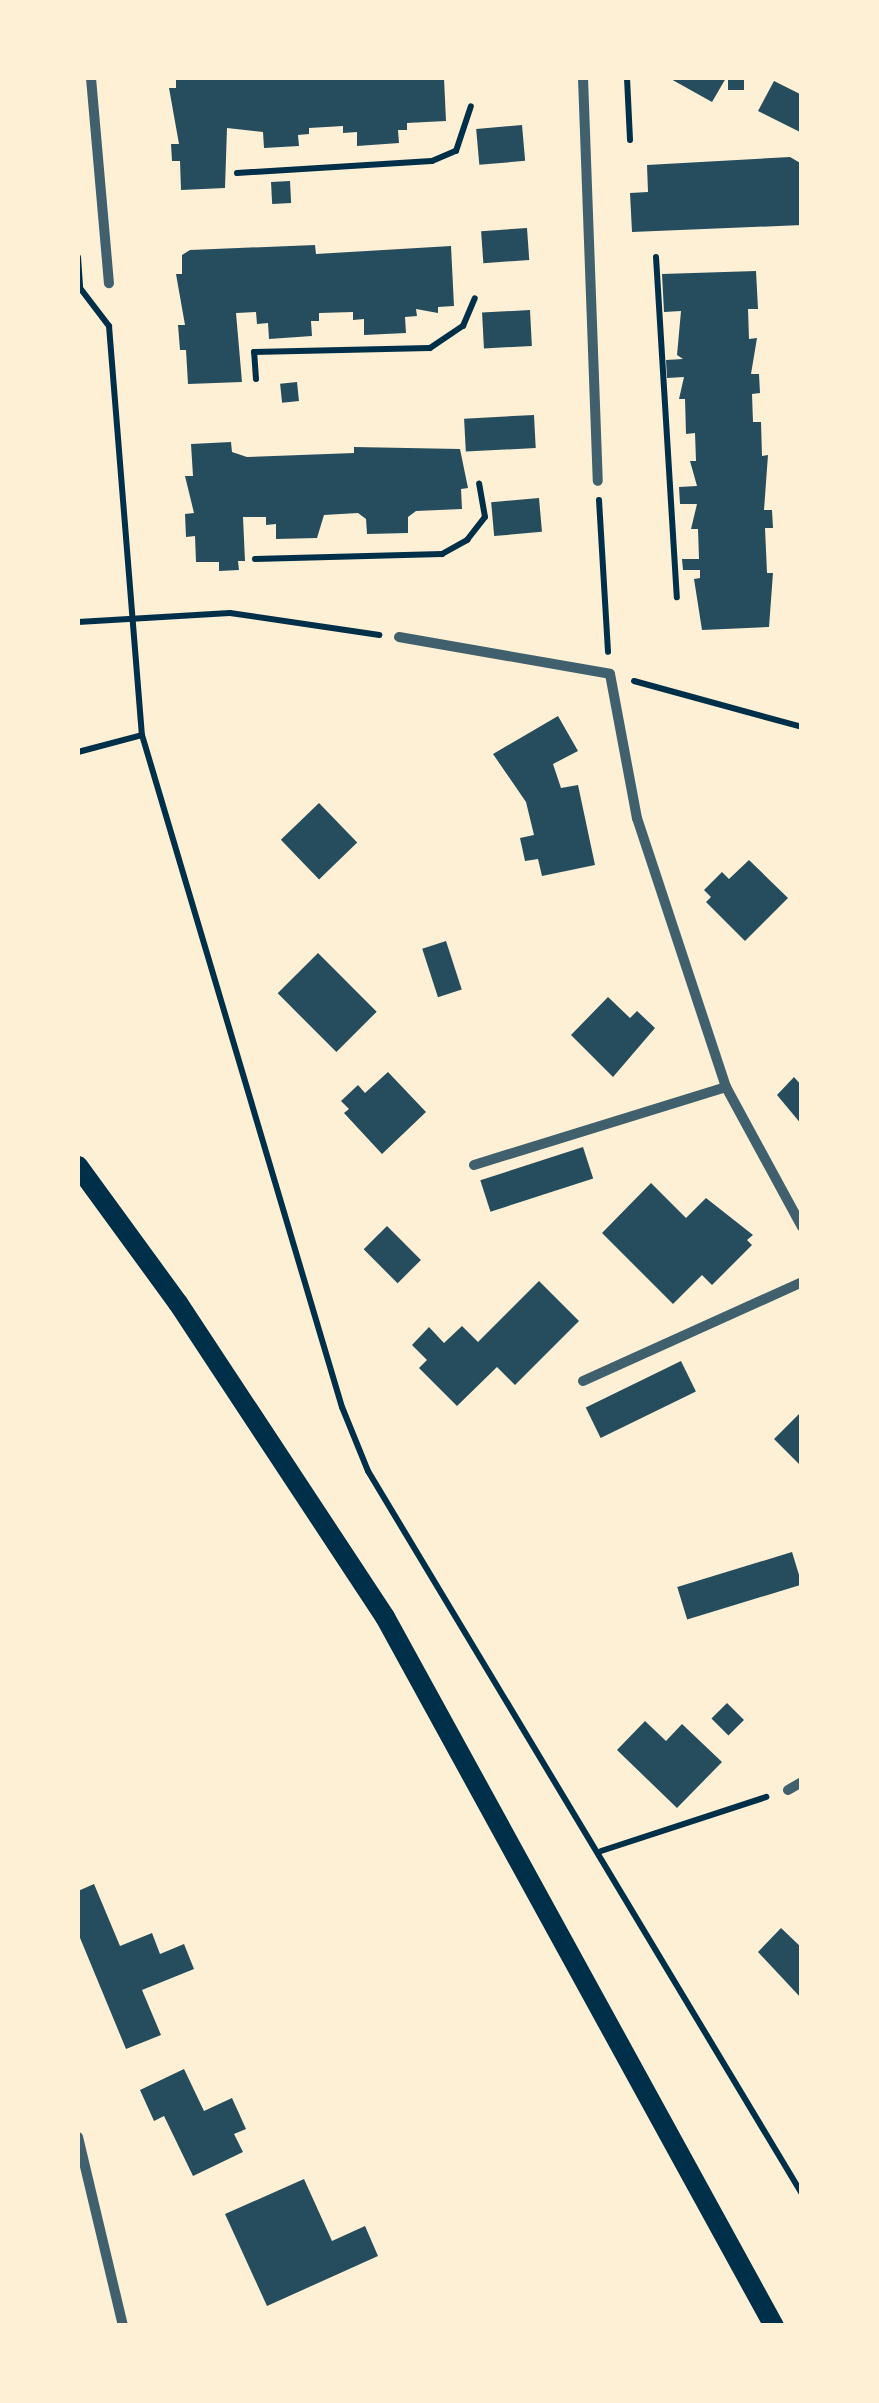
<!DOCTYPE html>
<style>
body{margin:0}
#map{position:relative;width:879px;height:2403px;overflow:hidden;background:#fdf0d5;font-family:Quicksand,sans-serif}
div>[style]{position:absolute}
.building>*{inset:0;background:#264d5e;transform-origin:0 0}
.path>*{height:6px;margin:-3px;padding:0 3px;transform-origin:3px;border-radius:3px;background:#003049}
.minor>*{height:10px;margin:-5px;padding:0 5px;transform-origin:5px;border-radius:5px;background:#3f606c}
.secondary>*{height:20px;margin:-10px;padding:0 10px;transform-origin:10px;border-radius:10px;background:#003049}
span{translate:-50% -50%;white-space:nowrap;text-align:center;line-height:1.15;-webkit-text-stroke:8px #fdf0d5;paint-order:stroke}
.frame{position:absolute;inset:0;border:80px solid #fdf0d5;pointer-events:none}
</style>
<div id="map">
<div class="building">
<i style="clip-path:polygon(176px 78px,444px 78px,446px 121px,407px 123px,407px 130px,398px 130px,399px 143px,357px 146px,357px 132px,343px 133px,343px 126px,309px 128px,309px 134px,298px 135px,299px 146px,264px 148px,263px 132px,227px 128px,225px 188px,181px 190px,180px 161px,172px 161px,171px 144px,179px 144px,169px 88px,176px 88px)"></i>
<i style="clip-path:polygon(669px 78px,726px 78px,712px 102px)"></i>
<i style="left:728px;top:78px;width:16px;height:12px"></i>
<i style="clip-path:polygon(774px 81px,802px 95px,802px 133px,758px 111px)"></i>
<i style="left:522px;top:125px;width:36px;height:46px;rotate:85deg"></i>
<i style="clip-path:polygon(790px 157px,802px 164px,802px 225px,632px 232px,630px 193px,648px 192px,647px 165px)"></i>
<i style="left:290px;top:181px;width:22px;height:19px;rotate:87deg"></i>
<i style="left:527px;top:228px;width:32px;height:46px;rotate:86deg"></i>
<i style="clip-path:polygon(315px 245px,316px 254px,451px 246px,454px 306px,438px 307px,438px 313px,416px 309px,417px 316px,405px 317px,406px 333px,364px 335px,364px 319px,353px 320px,353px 312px,319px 313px,319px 321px,311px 321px,312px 336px,269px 339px,268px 323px,257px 324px,256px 312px,236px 313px,242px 382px,188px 384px,186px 350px,180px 350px,178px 325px,185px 325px,176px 274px,182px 274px,182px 255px,190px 250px)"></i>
<i style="clip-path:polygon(756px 271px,758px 309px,748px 309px,749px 339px,757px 338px,751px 374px,759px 374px,760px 393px,752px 394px,753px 422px,761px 422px,762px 456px,768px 455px,764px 510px,772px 510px,773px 528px,765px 528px,767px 573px,773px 573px,769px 627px,702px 630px,694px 579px,700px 578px,700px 570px,683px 570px,682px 559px,699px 559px,698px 529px,691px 529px,697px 504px,680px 504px,679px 487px,697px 486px,690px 461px,696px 461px,695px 433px,686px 434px,685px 399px,679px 399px,684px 377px,667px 378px,666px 360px,683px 359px,677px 355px,681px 311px,664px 312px,662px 274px)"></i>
<i style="left:530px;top:310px;width:36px;height:48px;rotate:87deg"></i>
<i style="left:297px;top:382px;width:19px;height:17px;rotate:84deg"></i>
<i style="left:534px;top:415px;width:33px;height:70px;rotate:87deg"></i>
<i style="clip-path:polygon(231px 442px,232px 452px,247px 457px,354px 453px,354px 447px,460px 449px,468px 488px,461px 489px,462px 509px,416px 511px,408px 517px,408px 533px,367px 534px,366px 519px,358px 513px,324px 515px,317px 538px,276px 539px,276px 524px,266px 525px,266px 517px,243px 517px,245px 561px,238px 561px,239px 570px,219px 571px,219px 562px,196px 562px,195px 536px,186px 537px,185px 514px,194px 513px,185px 476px,193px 476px,191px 444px)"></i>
<i style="left:539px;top:498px;width:34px;height:48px;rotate:85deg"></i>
<i style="clip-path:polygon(558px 716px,578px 751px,553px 764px,561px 788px,578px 785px,595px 865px,542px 876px,538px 859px,525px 861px,520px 838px,534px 835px,526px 802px,493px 754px)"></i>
<i style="left:319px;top:803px;width:55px;height:53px;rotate:46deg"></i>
<i style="clip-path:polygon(749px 860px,788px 898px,745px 941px,706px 902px,711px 897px,704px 890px,722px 872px,729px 879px)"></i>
<i style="left:446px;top:941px;width:51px;height:25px;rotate:72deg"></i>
<i style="left:318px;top:953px;width:83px;height:57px;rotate:45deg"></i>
<i style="clip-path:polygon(608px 997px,630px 1018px,637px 1011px,655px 1028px,613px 1077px,571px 1035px)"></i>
<i style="clip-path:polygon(388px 1072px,426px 1112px,382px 1154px,344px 1113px,349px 1109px,341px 1101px,358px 1085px,365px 1093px)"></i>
<i style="clip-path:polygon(794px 1077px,802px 1086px,802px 1125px,777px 1095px)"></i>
<i style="left:583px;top:1147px;width:33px;height:108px;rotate:72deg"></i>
<i style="clip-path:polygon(651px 1183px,686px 1218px,706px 1198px,753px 1235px,747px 1240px,752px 1245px,712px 1285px,702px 1275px,673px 1304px,602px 1233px)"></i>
<i style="left:387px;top:1226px;width:48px;height:33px;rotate:45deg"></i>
<i style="clip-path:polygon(539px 1281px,579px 1321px,515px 1385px,497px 1367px,457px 1406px,419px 1368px,427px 1360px,412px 1345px,429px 1327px,444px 1343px,462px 1326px,478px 1342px)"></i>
<i style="left:681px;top:1361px;width:34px;height:106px;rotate:64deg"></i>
<i style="clip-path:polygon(802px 1411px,802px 1467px,774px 1439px)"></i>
<i style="left:792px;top:1552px;width:34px;height:120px;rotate:73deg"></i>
<i style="left:727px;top:1703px;width:24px;height:22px;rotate:45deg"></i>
<i style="clip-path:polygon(645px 1721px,666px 1741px,682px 1724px,722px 1762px,677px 1808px,617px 1750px)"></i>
<i style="clip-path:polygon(94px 1884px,120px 1946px,152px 1933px,160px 1954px,184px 1944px,194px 1969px,142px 1990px,161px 2035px,126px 2049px,78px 1933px,78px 1891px)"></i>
<i style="clip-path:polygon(781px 1928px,802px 1948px,802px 1999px,758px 1952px)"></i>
<i style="clip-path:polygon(184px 2069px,204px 2111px,232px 2098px,246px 2129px,234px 2134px,243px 2152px,193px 2176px,164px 2116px,154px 2121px,140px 2090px)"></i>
<i style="clip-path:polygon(304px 2179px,332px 2241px,365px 2226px,378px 2256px,267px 2306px,225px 2214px)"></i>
</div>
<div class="path">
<i style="left:627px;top:78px;width:62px;rotate:87.2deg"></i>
<i style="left:237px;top:173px;width:195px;rotate:-3.5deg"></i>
<i style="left:432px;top:161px;width:26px;rotate:-23deg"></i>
<i style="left:456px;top:151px;width:47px;rotate:-71.6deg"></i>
<i style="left:78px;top:257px;width:31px;rotate:86deg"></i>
<i style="left:80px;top:288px;width:48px;rotate:52.7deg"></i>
<i style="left:109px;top:326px;width:410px;rotate:85.4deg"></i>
<i style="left:142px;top:735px;width:701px;rotate:73.43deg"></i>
<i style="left:342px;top:1407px;width:69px;rotate:67.9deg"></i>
<i style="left:368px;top:1471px;width:843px;rotate:59.02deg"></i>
<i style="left:656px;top:257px;width:341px;rotate:86.5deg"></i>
<i style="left:256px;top:379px;width:27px;rotate:-94deg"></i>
<i style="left:254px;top:352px;width:176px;rotate:-1.3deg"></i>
<i style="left:430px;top:348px;width:40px;rotate:-34deg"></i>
<i style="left:463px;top:326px;width:30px;rotate:-67deg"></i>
<i style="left:599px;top:500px;width:152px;rotate:86.6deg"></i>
<i style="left:255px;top:559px;width:187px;rotate:-1.5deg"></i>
<i style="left:442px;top:554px;width:29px;rotate:-29deg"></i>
<i style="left:467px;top:540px;width:29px;rotate:-52deg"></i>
<i style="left:485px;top:517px;width:34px;rotate:-100deg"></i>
<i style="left:78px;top:622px;width:152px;rotate:-3.4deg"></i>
<i style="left:230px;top:613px;width:151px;rotate:8.4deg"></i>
<i style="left:634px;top:681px;width:174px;rotate:15.3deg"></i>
<i style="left:78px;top:752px;width:66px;rotate:-14.9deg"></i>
<i style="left:601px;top:1851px;width:174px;rotate:-18.1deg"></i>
</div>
<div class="minor">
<i style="left:91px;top:78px;width:206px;rotate:85deg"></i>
<i style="left:583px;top:78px;width:403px;rotate:87.9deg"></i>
<i style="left:399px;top:637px;width:214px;rotate:9.9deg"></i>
<i style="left:610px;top:674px;width:147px;rotate:79.4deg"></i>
<i style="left:637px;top:818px;width:283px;rotate:71.7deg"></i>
<i style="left:726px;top:1087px;width:159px;rotate:61.5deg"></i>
<i style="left:474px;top:1165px;width:264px;rotate:-17.2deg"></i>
<i style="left:583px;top:1381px;width:240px;rotate:-24.3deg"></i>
<i style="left:788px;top:1790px;width:16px;rotate:-30deg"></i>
<i style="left:78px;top:2137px;width:194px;rotate:76.6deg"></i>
</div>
<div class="secondary">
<i style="left:78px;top:1166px;width:170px;rotate:53.9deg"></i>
<i style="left:178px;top:1303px;width:376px;rotate:56.6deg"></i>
<i style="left:385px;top:1617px;width:809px;rotate:61.25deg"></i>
</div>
<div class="frame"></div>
</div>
